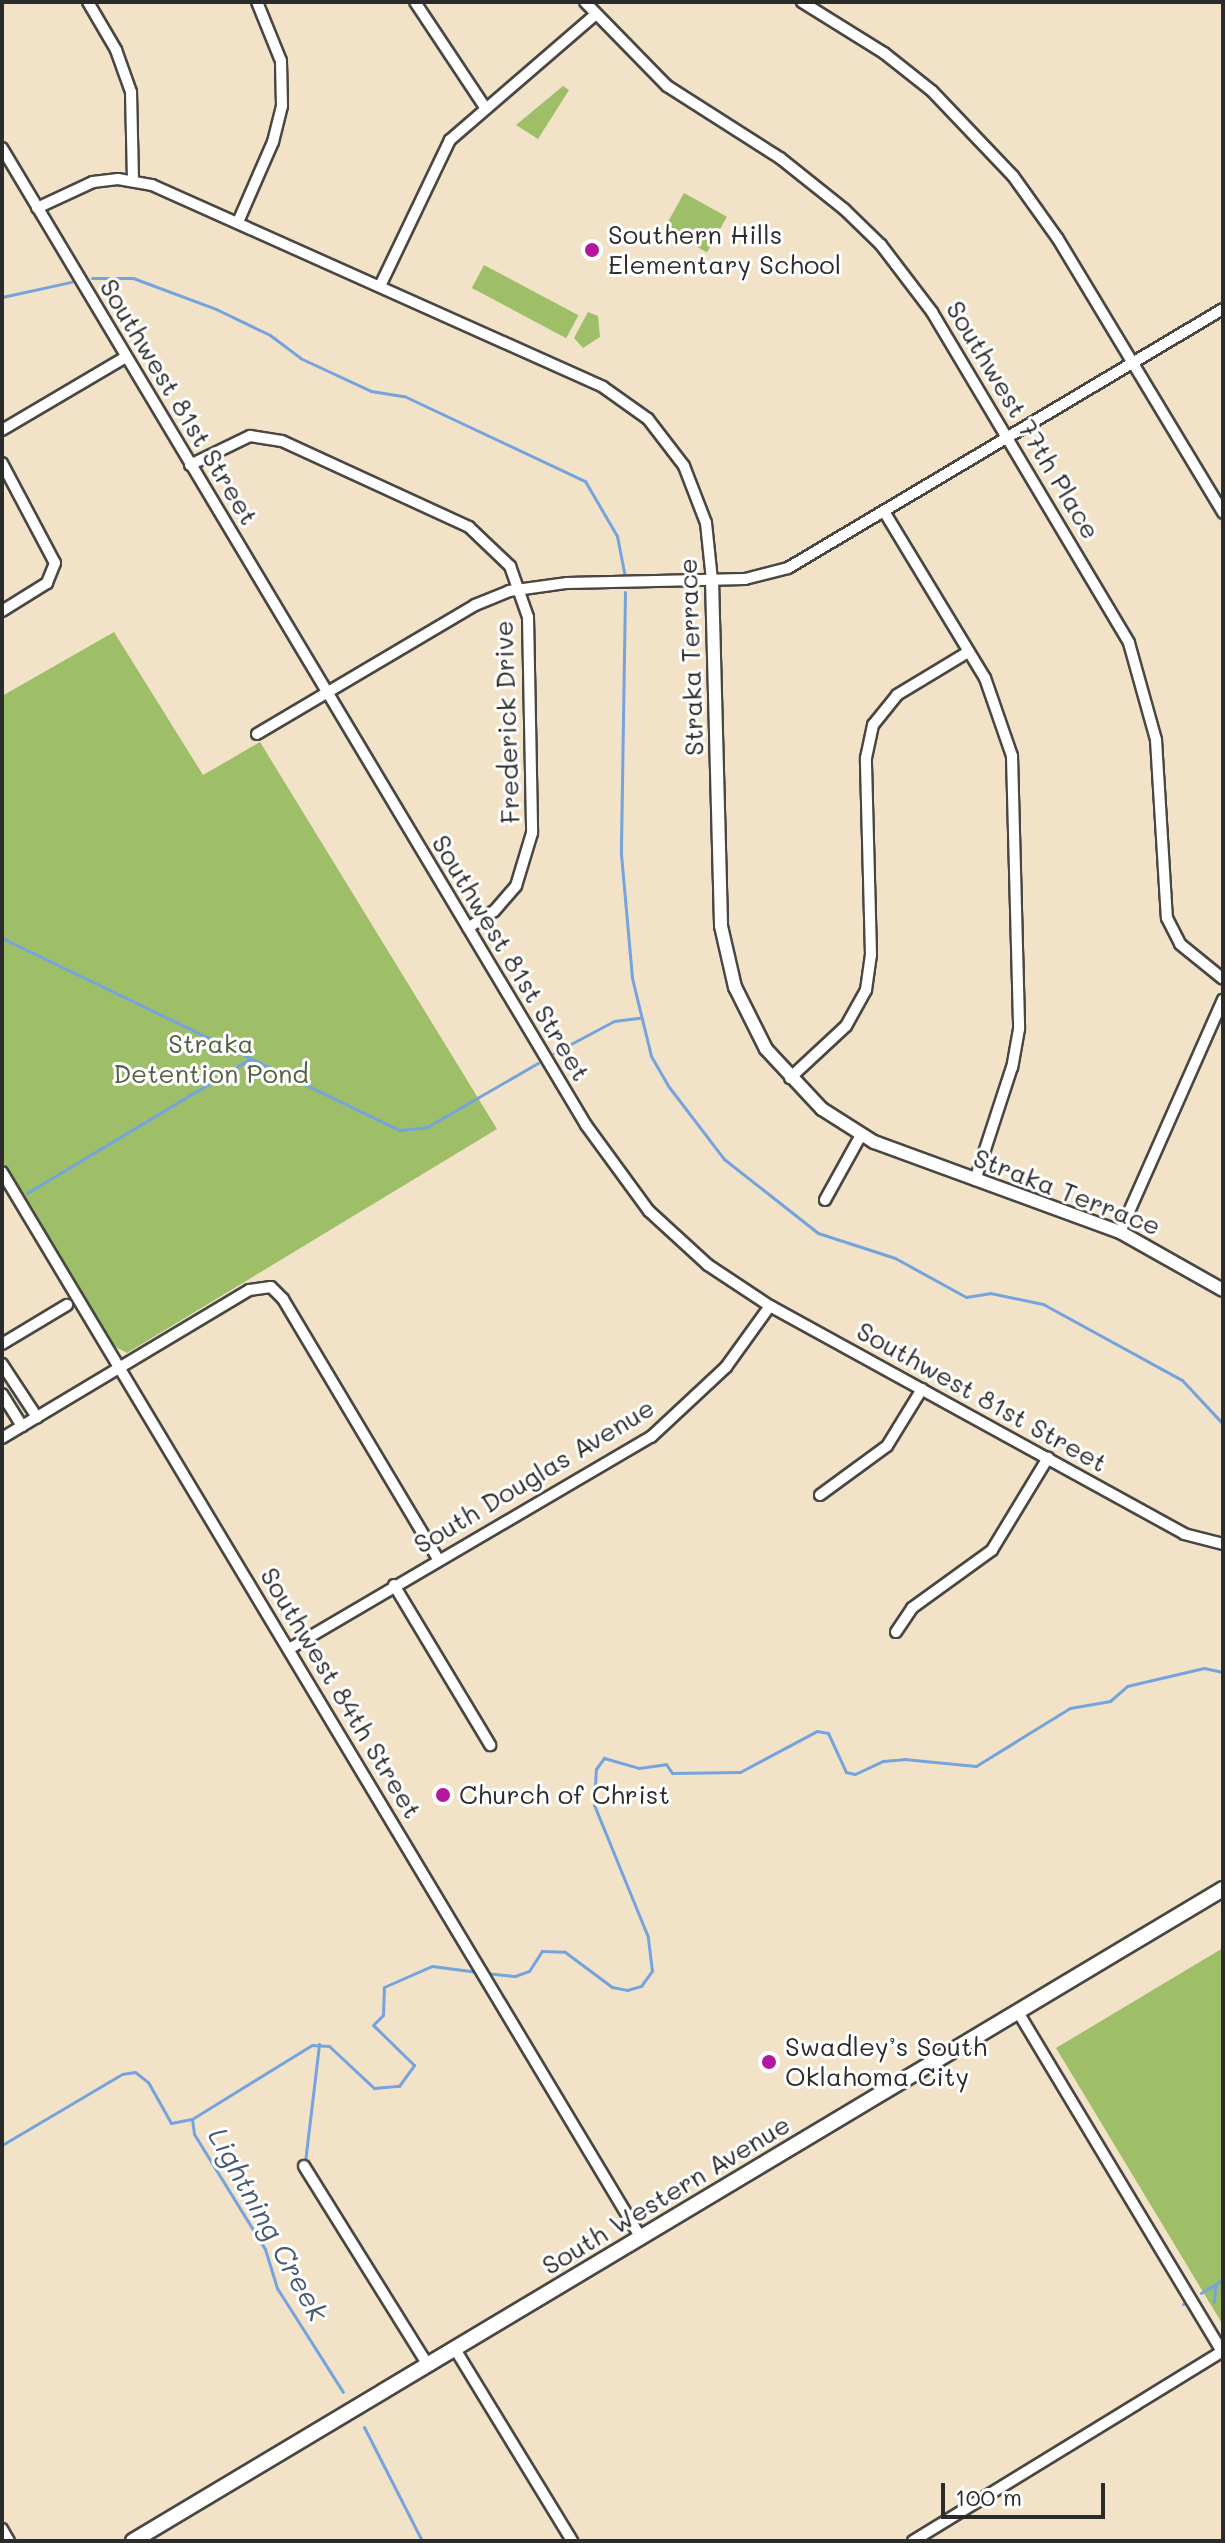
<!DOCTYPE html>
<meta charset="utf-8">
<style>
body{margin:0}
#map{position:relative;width:1225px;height:2543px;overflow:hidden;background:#f2e3c8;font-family:Mali,sans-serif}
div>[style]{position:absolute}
.green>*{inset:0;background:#9ebf68;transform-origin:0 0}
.stream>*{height:3px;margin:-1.5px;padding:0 1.5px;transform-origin:1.5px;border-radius:1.5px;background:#75a3de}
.roads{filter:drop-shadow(2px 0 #494743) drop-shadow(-2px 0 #494743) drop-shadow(0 2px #494743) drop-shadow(0 -2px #494743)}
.minor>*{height:10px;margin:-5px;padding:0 5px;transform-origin:5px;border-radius:5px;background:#fff}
.tertiary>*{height:12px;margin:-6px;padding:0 6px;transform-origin:6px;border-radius:6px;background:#fff}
.secondary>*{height:14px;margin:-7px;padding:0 7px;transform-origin:7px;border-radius:7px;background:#fff}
.dots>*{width:22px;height:22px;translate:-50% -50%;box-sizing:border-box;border:4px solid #fff;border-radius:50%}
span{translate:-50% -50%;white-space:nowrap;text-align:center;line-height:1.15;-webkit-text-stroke:6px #fff;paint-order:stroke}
.poi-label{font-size:26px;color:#2b2b2b}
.left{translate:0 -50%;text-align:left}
.street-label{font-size:26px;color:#2b2b2b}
.park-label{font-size:26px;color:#535f40}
.water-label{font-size:28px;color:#495b73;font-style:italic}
.frame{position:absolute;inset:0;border:4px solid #2b2b2b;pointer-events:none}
.scale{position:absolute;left:941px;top:2483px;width:164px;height:36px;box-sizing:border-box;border:4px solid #2b2b2b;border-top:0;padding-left:10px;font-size:24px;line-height:28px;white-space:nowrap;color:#2b2b2b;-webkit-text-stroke:6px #fff;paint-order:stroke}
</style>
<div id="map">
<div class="green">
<i style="clip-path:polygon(563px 86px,569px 90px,538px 139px,516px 125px)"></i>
<i style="left:684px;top:193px;width:49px;height:41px;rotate:29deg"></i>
<i style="left:484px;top:265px;width:107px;height:26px;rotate:28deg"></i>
<i style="clip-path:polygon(588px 312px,598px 316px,600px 337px,583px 348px,574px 338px)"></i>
<i style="clip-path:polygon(114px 632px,203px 775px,260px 742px,497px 1129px,127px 1353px,114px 1346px,2px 1160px,2px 696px)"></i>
<i style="clip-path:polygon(1223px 1948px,1223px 2325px,1056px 2048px)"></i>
</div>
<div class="stream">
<i style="left:92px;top:278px;width:41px"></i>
<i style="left:133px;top:278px;width:89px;rotate:20.5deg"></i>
<i style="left:216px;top:309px;width:60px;rotate:25.7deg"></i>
<i style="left:270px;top:335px;width:38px;rotate:37deg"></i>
<i style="left:300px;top:358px;width:78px;rotate:24.9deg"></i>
<i style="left:371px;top:391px;width:33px;rotate:9deg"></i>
<i style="left:404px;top:396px;width:200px;rotate:25.2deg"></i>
<i style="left:585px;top:481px;width:64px;rotate:59.8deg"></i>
<i style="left:617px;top:536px;width:38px;rotate:79deg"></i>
<i style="left:2px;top:297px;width:71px;rotate:-12.3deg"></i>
<i style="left:625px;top:592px;width:262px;rotate:90.9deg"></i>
<i style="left:621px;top:854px;width:124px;rotate:84.9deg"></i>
<i style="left:632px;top:978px;width:80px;rotate:76.3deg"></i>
<i style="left:651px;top:1056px;width:36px;rotate:60deg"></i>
<i style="left:669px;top:1087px;width:91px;rotate:52.6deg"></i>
<i style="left:724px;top:1159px;width:120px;rotate:38.2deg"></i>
<i style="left:818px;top:1233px;width:81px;rotate:18deg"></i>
<i style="left:895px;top:1258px;width:81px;rotate:28.8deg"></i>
<i style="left:966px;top:1297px;width:24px;rotate:-9deg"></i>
<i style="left:990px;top:1293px;width:54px;rotate:11.7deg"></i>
<i style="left:1043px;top:1304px;width:158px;rotate:28.7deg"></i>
<i style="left:1182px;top:1380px;width:60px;rotate:47deg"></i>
<i style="left:2px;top:938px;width:442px;rotate:25.8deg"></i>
<i style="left:400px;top:1130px;width:27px;rotate:-6deg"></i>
<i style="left:427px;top:1127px;width:128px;rotate:-30deg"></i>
<i style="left:554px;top:1053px;width:68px;rotate:-28.1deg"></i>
<i style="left:614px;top:1021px;width:26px;rotate:-7deg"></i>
<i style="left:27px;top:1193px;width:260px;rotate:-31deg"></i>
<i style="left:485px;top:1973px;width:30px;rotate:6deg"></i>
<i style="left:515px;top:1976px;width:15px;rotate:-20deg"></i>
<i style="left:529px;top:1971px;width:24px;rotate:-57deg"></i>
<i style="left:542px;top:1951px;width:23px;rotate:2deg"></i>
<i style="left:565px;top:1952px;width:59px;rotate:36.7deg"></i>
<i style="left:612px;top:1987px;width:15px;rotate:11deg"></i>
<i style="left:627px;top:1990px;width:15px;rotate:-16deg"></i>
<i style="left:641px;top:1986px;width:19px;rotate:-54deg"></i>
<i style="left:652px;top:1971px;width:34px;rotate:-97deg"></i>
<i style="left:648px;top:1937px;width:143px;rotate:-112.2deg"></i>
<i style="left:594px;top:1805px;width:36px;rotate:-87deg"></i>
<i style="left:596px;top:1769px;width:14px;rotate:-54deg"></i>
<i style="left:604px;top:1758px;width:36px;rotate:16deg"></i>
<i style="left:639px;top:1768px;width:27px;rotate:-8deg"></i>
<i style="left:666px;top:1764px;width:11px;rotate:56deg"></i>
<i style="left:672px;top:1773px;width:68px;rotate:-0.8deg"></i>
<i style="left:740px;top:1772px;width:87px;rotate:-28deg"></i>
<i style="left:817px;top:1731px;width:11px;rotate:10deg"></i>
<i style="left:828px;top:1733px;width:43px;rotate:65.2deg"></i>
<i style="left:846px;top:1772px;width:9px;rotate:13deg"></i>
<i style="left:855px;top:1774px;width:31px;rotate:-25deg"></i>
<i style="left:883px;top:1761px;width:21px;rotate:-5deg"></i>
<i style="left:904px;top:1759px;width:72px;rotate:5.6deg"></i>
<i style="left:976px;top:1766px;width:110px;rotate:-31.7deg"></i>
<i style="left:1070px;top:1708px;width:41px;rotate:-9.9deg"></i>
<i style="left:1110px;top:1701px;width:23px;rotate:-41deg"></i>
<i style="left:1127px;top:1686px;width:79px;rotate:-13.2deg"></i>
<i style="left:1204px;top:1668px;width:19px;rotate:12deg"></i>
<i style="left:192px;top:2119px;width:15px;rotate:82deg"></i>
<i style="left:194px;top:2134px;width:135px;rotate:58.3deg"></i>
<i style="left:265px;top:2249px;width:41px;rotate:72.9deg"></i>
<i style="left:277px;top:2288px;width:123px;rotate:57.6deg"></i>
<i style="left:2px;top:2145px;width:139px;rotate:-30.6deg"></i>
<i style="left:122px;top:2074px;width:13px;rotate:-9deg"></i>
<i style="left:135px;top:2072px;width:16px;rotate:38deg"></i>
<i style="left:148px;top:2082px;width:47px;rotate:60.7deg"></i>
<i style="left:171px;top:2123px;width:21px;rotate:-11deg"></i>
<i style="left:192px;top:2119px;width:141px;rotate:-31.7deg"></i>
<i style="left:312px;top:2045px;width:17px;rotate:3deg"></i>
<i style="left:329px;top:2046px;width:62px;rotate:43deg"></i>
<i style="left:374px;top:2088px;width:25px;rotate:-5deg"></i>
<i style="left:399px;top:2086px;width:26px;rotate:-54deg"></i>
<i style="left:414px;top:2065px;width:57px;rotate:-135.7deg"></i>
<i style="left:373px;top:2025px;width:14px;rotate:-45deg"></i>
<i style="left:383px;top:2015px;width:28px;rotate:-88deg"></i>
<i style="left:384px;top:1987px;width:52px;rotate:-23.6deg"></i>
<i style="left:432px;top:1966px;width:46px;rotate:7.4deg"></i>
<i style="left:305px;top:2162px;width:119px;rotate:-83.2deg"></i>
<i style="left:1201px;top:2293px;width:26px;rotate:-31deg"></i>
<i style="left:1214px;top:2302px;width:16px;rotate:-86deg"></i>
<i style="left:1183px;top:2304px;width:4px;rotate:-34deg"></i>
<i style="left:364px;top:2427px;width:128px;rotate:63deg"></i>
</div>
<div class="roads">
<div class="minor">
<i style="left:88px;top:2px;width:56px;rotate:59.7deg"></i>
<i style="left:116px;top:50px;width:45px;rotate:70.3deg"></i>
<i style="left:131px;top:92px;width:88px;rotate:88.7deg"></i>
<i style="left:415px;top:2px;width:125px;rotate:56.4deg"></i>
<i style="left:585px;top:2px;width:117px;rotate:45.7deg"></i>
<i style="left:667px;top:86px;width:134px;rotate:32.5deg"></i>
<i style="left:780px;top:158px;width:82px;rotate:38.6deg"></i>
<i style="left:844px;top:209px;width:52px;rotate:44.2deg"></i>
<i style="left:881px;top:245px;width:84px;rotate:52.7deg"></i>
<i style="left:932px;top:312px;width:385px;rotate:59.2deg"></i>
<i style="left:1129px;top:643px;width:101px;rotate:74.4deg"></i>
<i style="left:1156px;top:740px;width:178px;rotate:86.5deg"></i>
<i style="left:1167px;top:918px;width:29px;rotate:63deg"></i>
<i style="left:1180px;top:944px;width:55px;rotate:39.1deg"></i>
<i style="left:802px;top:2px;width:97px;rotate:31.9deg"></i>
<i style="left:884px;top:53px;width:61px;rotate:38.4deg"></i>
<i style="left:932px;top:91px;width:117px;rotate:46.4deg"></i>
<i style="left:1013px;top:176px;width:77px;rotate:54.5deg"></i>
<i style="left:1058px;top:239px;width:320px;rotate:58.9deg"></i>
<i style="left:2px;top:148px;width:1138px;rotate:59.13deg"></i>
<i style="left:586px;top:1125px;width:107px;rotate:53.8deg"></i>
<i style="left:649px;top:1211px;width:80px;rotate:42.5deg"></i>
<i style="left:708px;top:1265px;width:74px;rotate:33.5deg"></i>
<i style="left:770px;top:1306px;width:473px;rotate:28.8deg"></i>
<i style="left:1184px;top:1534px;width:40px;rotate:14.4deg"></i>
<i style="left:37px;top:208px;width:62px;rotate:-24.9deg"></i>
<i style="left:93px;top:182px;width:25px;rotate:-7deg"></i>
<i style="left:118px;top:179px;width:35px;rotate:10deg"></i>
<i style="left:152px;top:185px;width:494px;rotate:24.1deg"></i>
<i style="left:603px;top:387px;width:55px;rotate:35.4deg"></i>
<i style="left:648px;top:419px;width:59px;rotate:52.5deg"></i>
<i style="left:684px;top:466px;width:61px;rotate:68.9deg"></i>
<i style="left:706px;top:523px;width:57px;rotate:84deg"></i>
<i style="left:238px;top:222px;width:87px;rotate:-66.4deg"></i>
<i style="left:273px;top:142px;width:37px;rotate:-76deg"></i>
<i style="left:282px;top:106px;width:45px;rotate:-91.3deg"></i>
<i style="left:281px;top:61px;width:64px;rotate:-112.1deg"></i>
<i style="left:380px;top:286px;width:162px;rotate:-64.4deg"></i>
<i style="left:450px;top:140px;width:191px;rotate:-40.8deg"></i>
<i style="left:2px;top:430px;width:144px;rotate:-30.5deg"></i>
<i style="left:2px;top:463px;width:113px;rotate:62.1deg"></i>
<i style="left:55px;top:563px;width:22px;rotate:112deg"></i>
<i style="left:47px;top:583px;width:53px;rotate:148.1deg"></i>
<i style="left:190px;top:465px;width:67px;rotate:-25.8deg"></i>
<i style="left:250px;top:436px;width:32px;rotate:9deg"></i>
<i style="left:282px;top:441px;width:206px;rotate:24.7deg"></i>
<i style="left:469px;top:527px;width:57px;rotate:43.6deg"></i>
<i style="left:510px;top:566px;width:54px;rotate:70.6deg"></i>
<i style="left:528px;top:617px;width:216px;rotate:88.9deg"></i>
<i style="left:532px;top:833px;width:55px;rotate:106.8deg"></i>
<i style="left:516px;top:886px;width:33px;rotate:131deg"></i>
<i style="left:494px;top:911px;width:31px;rotate:147deg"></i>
<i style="left:885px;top:513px;width:193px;rotate:58.8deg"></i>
<i style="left:985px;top:678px;width:83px;rotate:70.9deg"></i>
<i style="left:1012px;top:756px;width:273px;rotate:88.5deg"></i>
<i style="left:1019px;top:1029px;width:39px;rotate:100deg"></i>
<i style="left:1012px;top:1067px;width:119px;rotate:108.1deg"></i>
<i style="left:257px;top:734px;width:253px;rotate:-30.6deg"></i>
<i style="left:475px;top:605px;width:37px;rotate:-22deg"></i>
<i style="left:509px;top:591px;width:59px;rotate:-7.9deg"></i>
<i style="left:567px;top:583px;width:178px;rotate:-1.3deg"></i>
<i style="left:745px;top:579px;width:44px;rotate:-14.3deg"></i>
<i style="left:788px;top:568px;width:506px;rotate:-30.77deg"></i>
<i style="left:790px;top:1078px;width:76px;rotate:-42.9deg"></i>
<i style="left:846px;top:1026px;width:41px;rotate:-60.9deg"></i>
<i style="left:866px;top:990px;width:35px;rotate:-82deg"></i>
<i style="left:871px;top:955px;width:197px;rotate:-91.5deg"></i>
<i style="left:866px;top:758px;width:34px;rotate:-78deg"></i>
<i style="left:873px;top:725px;width:38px;rotate:-51deg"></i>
<i style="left:897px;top:695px;width:83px;rotate:-31.2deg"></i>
<i style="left:2px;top:1172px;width:1243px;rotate:59.06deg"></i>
<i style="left:825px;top:1200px;width:74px;rotate:-61deg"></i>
<i style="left:1120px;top:1232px;width:254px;rotate:-66.1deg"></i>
<i style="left:2px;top:1344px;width:76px;rotate:-31deg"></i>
<i style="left:2px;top:1364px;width:64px;rotate:56.6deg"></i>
<i style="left:2px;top:1394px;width:38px;rotate:58deg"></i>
<i style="left:2px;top:1438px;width:288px;rotate:-30.9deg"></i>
<i style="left:249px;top:1290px;width:22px;rotate:-8deg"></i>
<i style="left:271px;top:1287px;width:17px;rotate:45deg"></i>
<i style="left:283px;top:1299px;width:303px;rotate:59.2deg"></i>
<i style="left:820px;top:1495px;width:83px;rotate:-36.2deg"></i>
<i style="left:887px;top:1446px;width:67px;rotate:-58.4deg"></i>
<i style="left:394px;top:1585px;width:187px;rotate:59deg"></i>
<i style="left:896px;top:1632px;width:29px;rotate:-56deg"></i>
<i style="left:912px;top:1608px;width:99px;rotate:-35.9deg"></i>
<i style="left:992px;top:1550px;width:108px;rotate:-58.7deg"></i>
<i style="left:289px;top:1649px;width:420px;rotate:-30.4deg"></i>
<i style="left:651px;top:1437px;width:103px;rotate:-43deg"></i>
<i style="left:726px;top:1367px;width:75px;rotate:-54.2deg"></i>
<i style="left:1018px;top:2012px;width:398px;rotate:59deg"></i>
<i style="left:304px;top:2166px;width:234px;rotate:58.1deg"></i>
<i style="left:455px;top:2349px;width:225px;rotate:58.6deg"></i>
<i style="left:2px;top:2529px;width:14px;rotate:60deg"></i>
<i style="left:913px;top:2541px;width:362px;rotate:-31.5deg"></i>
</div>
<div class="tertiary">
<i style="left:712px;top:580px;width:346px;rotate:88.5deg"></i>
<i style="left:721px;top:926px;width:63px;rotate:77.1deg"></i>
<i style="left:735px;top:987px;width:69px;rotate:63.4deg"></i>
<i style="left:766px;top:1049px;width:82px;rotate:47deg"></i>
<i style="left:822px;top:1109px;width:62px;rotate:32.4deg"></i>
<i style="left:874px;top:1142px;width:262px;rotate:20.1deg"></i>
<i style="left:1120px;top:1232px;width:118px;rotate:29.4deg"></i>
</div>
<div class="secondary">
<i style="left:133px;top:2541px;width:1270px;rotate:-30.89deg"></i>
</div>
</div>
<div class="dots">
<i style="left:592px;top:250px;background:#b5179e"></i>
<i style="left:443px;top:1795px;background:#b5179e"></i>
<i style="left:769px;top:2062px;background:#b5179e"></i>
</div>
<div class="poi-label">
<span class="left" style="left:608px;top:250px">Southern Hills<br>Elementary School</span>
<span class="left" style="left:459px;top:1795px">Church of Christ</span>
<span class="left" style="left:785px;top:2062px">Swadley’s South<br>Oklahoma City</span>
</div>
<div class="street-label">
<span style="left:179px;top:402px;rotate:59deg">Southwest 81st Street</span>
<span style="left:1023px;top:420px;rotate:59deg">Southwest 77th Place</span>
<span style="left:691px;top:657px;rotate:-92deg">Straka Terrace</span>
<span style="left:507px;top:722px;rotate:-92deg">Frederick Drive</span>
<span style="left:511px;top:958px;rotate:59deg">Southwest 81st Street</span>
<span style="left:1067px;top:1192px;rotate:21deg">Straka Terrace</span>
<span style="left:982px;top:1397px;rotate:29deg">Southwest 81st Street</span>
<span style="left:534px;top:1476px;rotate:-31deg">South Douglas Avenue</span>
<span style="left:341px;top:1693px;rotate:59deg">Southwest 84th Street</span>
<span style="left:666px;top:2195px;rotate:-31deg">South Western Avenue</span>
</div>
<div class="park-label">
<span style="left:211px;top:1059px">Straka<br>Detention Pond</span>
</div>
<div class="water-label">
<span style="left:269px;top:2224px;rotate:61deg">Lightning Creek</span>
</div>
<div class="frame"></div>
<div class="scale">100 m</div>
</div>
